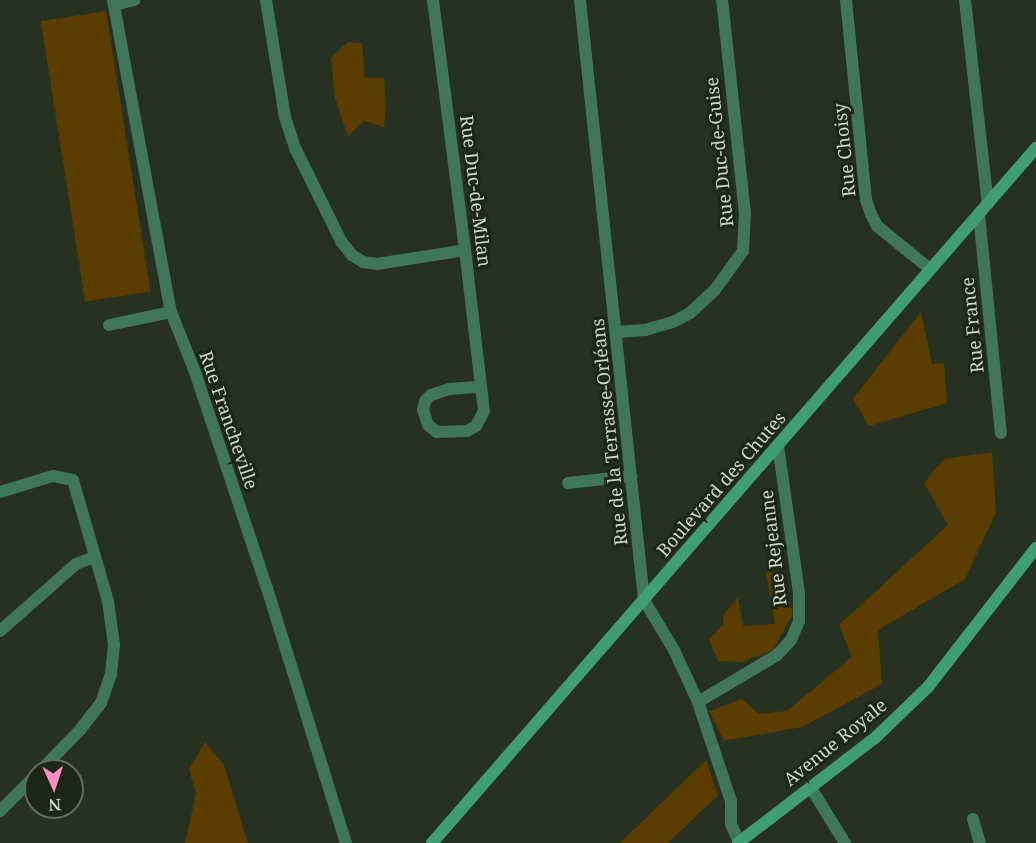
<!DOCTYPE html>
<meta charset="utf-8">
<style>
body{margin:0}
#map{position:relative;width:1036px;height:843px;overflow:hidden;background:#273121;font-family:"Noto Serif",serif}
div>[style]{position:absolute}
.green>*{inset:0;background:#5c3d00;transform-origin:0 0}
.street>*{height:12px;margin:-6px;padding:0 6px;transform-origin:6px;border-radius:6px;background:#3f765c}
.secondary>*{height:12px;margin:-6px;padding:0 6px;transform-origin:6px;border-radius:6px;background:#409e75}
span{translate:-50% -50%;white-space:nowrap;text-align:center;line-height:1.15;-webkit-text-stroke:6px #1d2717;paint-order:stroke}
.street-label{font-size:18px;color:#cfd6cb}
.north{position:absolute;left:24px;top:759px;width:60px;height:60px;box-sizing:border-box;background:#1d2717;border:2px solid #646d5f;border-radius:50%;rotate:177deg;font-size:16px;font-weight:700;line-height:24px;text-align:center;color:#cfd6cb}
.north::after{content:'';display:block;margin:auto;width:21px;height:27px;background:#fd8ec0;clip-path:polygon(50% 0,100% 100%,50% 72%,0 100%)}
</style>
<div id="map">
<div class="green">
<i style="left:106px;top:11px;width:284px;height:66px;rotate:81deg"></i>
<i style="clip-path:polygon(348px 42px,362px 43px,365px 78px,384px 78px,386px 108px,384px 127px,364px 121px,348px 136px,335px 98px,331px 58px)"></i>
<i style="clip-path:polygon(921px 312px,932px 364px,944px 363px,947px 403px,869px 426px,853px 399px)"></i>
<i style="clip-path:polygon(992px 452px,996px 512px,965px 579px,878px 630px,882px 684px,802px 727px,724px 741px,709px 711px,742px 699px,759px 714px,787px 711px,852px 657px,839px 625px,948px 525px,924px 483px,944px 459px)"></i>
<i style="clip-path:polygon(766px 571px,779px 571px,793px 614px,773px 650px,742px 662px,718px 661px,709px 640px,723px 624px,723px 615px,738px 598px,743px 626px,775px 624px)"></i>
<i style="clip-path:polygon(205px 742px,224px 765px,248px 843px,185px 843px,196px 794px,189px 769px)"></i>
<i style="clip-path:polygon(706px 760px,718px 795px,668px 843px,620px 843px)"></i>
</div>
<div class="street">
<i style="left:113px;top:0;width:317px;rotate:79.5deg"></i>
<i style="left:171px;top:312px;width:65px;rotate:68.2deg"></i>
<i style="left:195px;top:372px;width:228px;rotate:71.6deg"></i>
<i style="left:267px;top:588px;width:267px;rotate:72.8deg"></i>
<i style="left:266px;top:0;width:119px;rotate:80.8deg"></i>
<i style="left:285px;top:117px;width:35px;rotate:72deg"></i>
<i style="left:296px;top:150px;width:102px;rotate:63.7deg"></i>
<i style="left:341px;top:241px;width:18px;rotate:52deg"></i>
<i style="left:352px;top:255px;width:13px;rotate:32deg"></i>
<i style="left:363px;top:262px;width:14px;rotate:8deg"></i>
<i style="left:377px;top:264px;width:89px;rotate:-9deg"></i>
<i style="left:433px;top:0;width:252px;rotate:82.7deg"></i>
<i style="left:465px;top:250px;width:162px;rotate:83.3deg"></i>
<i style="left:484px;top:411px;width:17px;rotate:118deg"></i>
<i style="left:476px;top:426px;width:10px;rotate:151deg"></i>
<i style="left:467px;top:431px;width:30px;rotate:178deg"></i>
<i style="left:437px;top:432px;width:11px;rotate:-142deg"></i>
<i style="left:428px;top:425px;width:16px;rotate:-108deg"></i>
<i style="left:423px;top:410px;width:9px;rotate:-77deg"></i>
<i style="left:425px;top:401px;width:8px;rotate:-45deg"></i>
<i style="left:431px;top:395px;width:19px;rotate:-18deg"></i>
<i style="left:449px;top:389px;width:32px;rotate:-4deg"></i>
<i style="left:580px;top:0;width:603px;rotate:83.91deg"></i>
<i style="left:644px;top:600px;width:58px;rotate:59deg"></i>
<i style="left:674px;top:650px;width:57px;rotate:65.2deg"></i>
<i style="left:698px;top:702px;width:104px;rotate:71.6deg"></i>
<i style="left:731px;top:801px;width:23px;rotate:90deg"></i>
<i style="left:731px;top:824px;width:20px;rotate:66deg"></i>
<i style="left:846px;top:0;width:201px;rotate:84.3deg"></i>
<i style="left:866px;top:200px;width:15px;rotate:70deg"></i>
<i style="left:871px;top:214px;width:13px;rotate:63deg"></i>
<i style="left:877px;top:226px;width:68px;rotate:39.1deg"></i>
<i style="left:965px;top:0;width:205px;rotate:83.6deg"></i>
<i style="left:114px;top:5px;width:21px;rotate:-14deg"></i>
<i style="left:979px;top:214px;width:220px;rotate:84.3deg"></i>
<i style="left:109px;top:325px;width:63px;rotate:-11.8deg"></i>
<i style="left:617px;top:332px;width:28px;rotate:-4deg"></i>
<i style="left:645px;top:330px;width:29px;rotate:-16deg"></i>
<i style="left:673px;top:322px;width:19px;rotate:-28deg"></i>
<i style="left:690px;top:313px;width:33px;rotate:-43deg"></i>
<i style="left:714px;top:291px;width:49px;rotate:-54.1deg"></i>
<i style="left:743px;top:251px;width:37px;rotate:-87deg"></i>
<i style="left:745px;top:214px;width:215px;rotate:-96.1deg"></i>
<i style="left:568px;top:483px;width:64px;rotate:-6.2deg"></i>
<i style="left:0;top:492px;width:55px;rotate:-16.8deg"></i>
<i style="left:53px;top:476px;width:20px;rotate:11deg"></i>
<i style="left:73px;top:480px;width:126px;rotate:73.9deg"></i>
<i style="left:108px;top:601px;width:44px;rotate:82.2deg"></i>
<i style="left:114px;top:645px;width:29px;rotate:96deg"></i>
<i style="left:111px;top:674px;width:31px;rotate:109deg"></i>
<i style="left:101px;top:703px;width:33px;rotate:128deg"></i>
<i style="left:81px;top:729px;width:59px;rotate:134.3deg"></i>
<i style="left:0;top:631px;width:101px;rotate:-41.4deg"></i>
<i style="left:76px;top:564px;width:19px;rotate:-21deg"></i>
<i style="left:698px;top:702px;width:92px;rotate:-30.7deg"></i>
<i style="left:777px;top:655px;width:21px;rotate:-47deg"></i>
<i style="left:791px;top:640px;width:21px;rotate:-67deg"></i>
<i style="left:799px;top:621px;width:28px;rotate:-90deg"></i>
<i style="left:799px;top:593px;width:148px;rotate:-98.1deg"></i>
<i style="left:811px;top:788px;width:65px;rotate:58.3deg"></i>
<i style="left:0;top:811px;width:51px;rotate:-45deg"></i>
<i style="left:973px;top:819px;width:25px;rotate:74deg"></i>
</div>
<div class="secondary">
<i style="left:432px;top:843px;width:921px;rotate:-49.01deg"></i>
<i style="left:738px;top:843px;width:174px;rotate:-37.5deg"></i>
<i style="left:876px;top:737px;width:72px;rotate:-43.9deg"></i>
<i style="left:928px;top:687px;width:176px;rotate:-52.2deg"></i>
</div>
<div class="street-label">
<span style="left:844px;top:150px;rotate:-96deg">Rue Choisy</span>
<span style="left:719px;top:152px;rotate:-96deg">Rue Duc-de-Guise</span>
<span style="left:476px;top:191px;rotate:83deg">Rue Duc-de-Milan</span>
<span style="left:972px;top:325px;rotate:-96deg">Rue France</span>
<span style="left:229px;top:420px;rotate:71deg">Rue Francheville</span>
<span style="left:609px;top:432px;rotate:-96deg">Rue de la Terrasse-Orléans</span>
<span style="left:721px;top:484px;rotate:-49deg">Boulevard des Chutes</span>
<span style="left:773px;top:548px;rotate:-97deg">Rue Rejeanne</span>
<span style="left:835px;top:742px;rotate:-39deg">Avenue Royale</span>
</div>
<div class="north">N</div>
</div>
